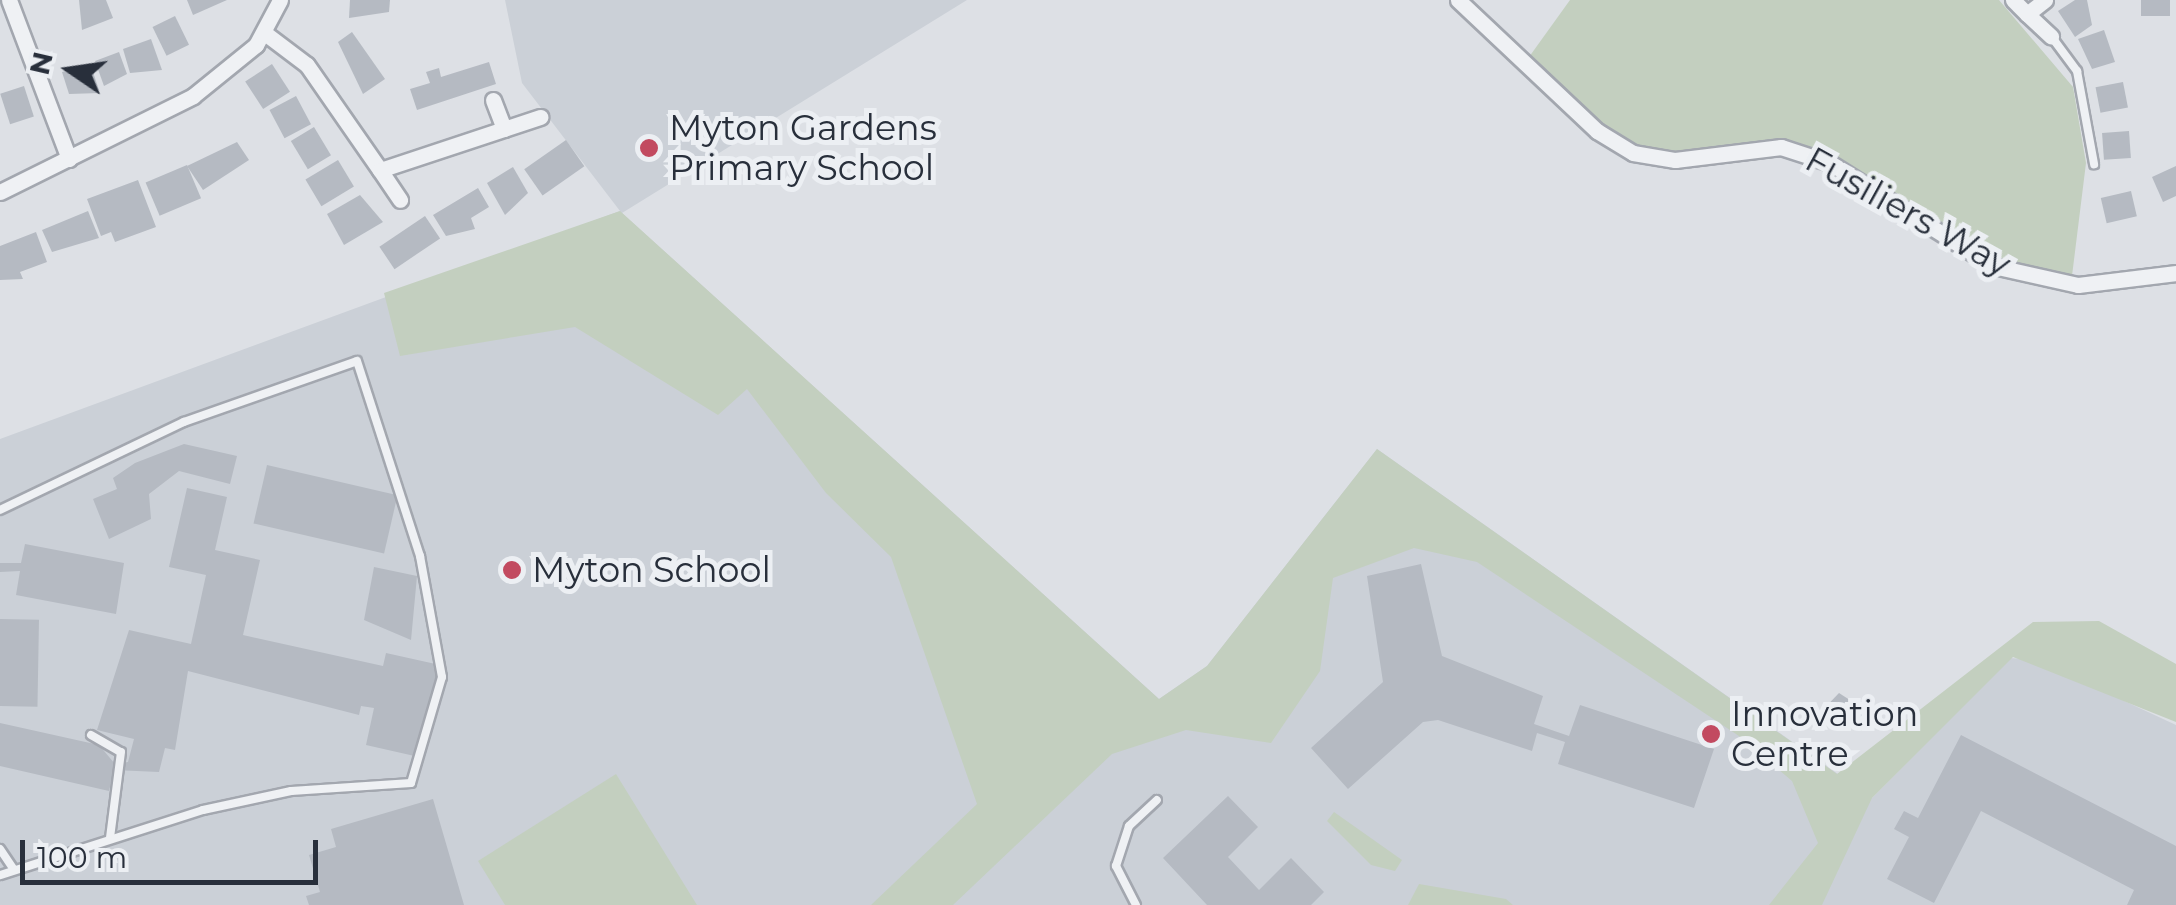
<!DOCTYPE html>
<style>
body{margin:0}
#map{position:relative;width:2176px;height:905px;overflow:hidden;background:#dde0e5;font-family:Montserrat,sans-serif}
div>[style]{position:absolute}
.built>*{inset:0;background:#cbd0d7}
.green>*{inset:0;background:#c3cfbf}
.building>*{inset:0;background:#b5bac2;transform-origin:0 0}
.roads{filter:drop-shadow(2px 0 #a3a7af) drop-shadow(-2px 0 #a3a7af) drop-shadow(0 2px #a3a7af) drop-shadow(0 -2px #a3a7af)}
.lane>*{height:8px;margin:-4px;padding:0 4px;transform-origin:4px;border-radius:4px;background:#eff1f4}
.street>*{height:15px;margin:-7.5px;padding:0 7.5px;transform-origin:7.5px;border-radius:7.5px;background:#eff1f4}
.dots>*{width:28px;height:28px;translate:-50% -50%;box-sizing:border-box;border:5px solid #eceff3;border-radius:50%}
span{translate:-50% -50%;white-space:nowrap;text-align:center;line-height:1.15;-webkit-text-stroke:10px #eceff3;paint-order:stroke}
.poi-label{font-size:35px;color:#282f3b}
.left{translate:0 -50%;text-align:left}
.street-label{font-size:35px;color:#282f3b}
.north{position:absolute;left:20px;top:20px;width:100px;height:100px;-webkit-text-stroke:8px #eceff3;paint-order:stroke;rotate:283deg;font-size:28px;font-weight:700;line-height:40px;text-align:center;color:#282f3b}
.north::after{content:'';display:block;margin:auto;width:35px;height:45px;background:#282f3b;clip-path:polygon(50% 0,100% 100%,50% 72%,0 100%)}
.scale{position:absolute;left:20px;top:840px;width:298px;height:45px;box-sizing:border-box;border:5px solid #282f3b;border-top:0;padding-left:12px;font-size:30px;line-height:35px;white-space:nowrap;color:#282f3b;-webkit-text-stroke:8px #eceff3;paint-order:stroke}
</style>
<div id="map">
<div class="built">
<i style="clip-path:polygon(505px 0,967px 0,622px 213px,1159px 699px,1207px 666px,1377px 449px,1872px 798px,2010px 658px,2036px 660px,2176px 725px,2176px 905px,0 905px,0 439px,620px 211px,522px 83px)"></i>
</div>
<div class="green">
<i style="clip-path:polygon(1570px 0,1999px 0,2073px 87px,2086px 163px,2071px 284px,1993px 266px,1805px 152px,1689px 159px,1633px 153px,1524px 64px)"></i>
<i style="clip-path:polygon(620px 211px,1159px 699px,1207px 666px,1377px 449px,1837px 774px,2033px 622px,2099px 621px,2176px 664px,2176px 722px,2013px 657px,1872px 798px,1822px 905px,1769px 905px,1818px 843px,1792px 781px,1742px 738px,1477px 562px,1414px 548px,1333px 578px,1320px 671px,1271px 743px,1186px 730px,1112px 754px,953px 905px,871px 905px,977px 804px,891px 557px,826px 493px,747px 389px,718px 415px,575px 327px,400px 356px,384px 293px)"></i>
<i style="clip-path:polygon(616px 774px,697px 905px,505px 905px,478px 861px)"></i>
<i style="clip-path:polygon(1334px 812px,1402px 860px,1395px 871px,1371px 865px,1327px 821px)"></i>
<i style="clip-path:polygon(1419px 884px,1506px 899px,1513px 905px,1408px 905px)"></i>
</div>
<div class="building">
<i style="clip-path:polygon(79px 0,106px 0,113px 18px,82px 30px)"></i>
<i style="clip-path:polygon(187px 0,227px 0,193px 15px)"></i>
<i style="clip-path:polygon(350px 0,390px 0,389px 12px,349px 18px)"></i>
<i style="clip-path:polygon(2075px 0,2087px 0,2092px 25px,2075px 37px,2058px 11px)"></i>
<i style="left:2141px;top:0;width:29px;height:16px"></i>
<i style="left:175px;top:16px;width:32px;height:25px;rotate:64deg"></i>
<i style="clip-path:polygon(2104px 30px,2115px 62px,2092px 69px,2078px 39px)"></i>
<i style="clip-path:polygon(352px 32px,385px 79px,363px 94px,338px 42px)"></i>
<i style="clip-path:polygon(151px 39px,162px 70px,130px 73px,123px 49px)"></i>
<i style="clip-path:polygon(119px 52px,127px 74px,104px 86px,95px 61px)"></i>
<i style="clip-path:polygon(489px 62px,496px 84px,417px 110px,410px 89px,430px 83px,426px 72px,439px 68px,441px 77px)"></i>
<i style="clip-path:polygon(90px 63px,100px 93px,69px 94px,62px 72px)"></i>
<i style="left:272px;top:64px;width:33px;height:32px;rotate:57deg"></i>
<i style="left:2123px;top:82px;width:26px;height:28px;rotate:79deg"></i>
<i style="left:24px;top:86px;width:32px;height:25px;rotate:72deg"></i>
<i style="left:296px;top:96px;width:32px;height:30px;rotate:62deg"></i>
<i style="left:314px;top:127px;width:33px;height:27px;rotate:59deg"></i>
<i style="left:2129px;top:131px;width:27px;height:27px;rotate:86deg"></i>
<i style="left:566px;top:140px;width:32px;height:51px;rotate:55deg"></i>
<i style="clip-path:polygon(237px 142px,249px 160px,203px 190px,187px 166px)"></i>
<i style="left:338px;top:160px;width:31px;height:38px;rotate:59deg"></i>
<i style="left:187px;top:165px;width:36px;height:45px;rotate:67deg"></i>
<i style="clip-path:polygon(2176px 166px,2176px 196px,2163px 202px,2152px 177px)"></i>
<i style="clip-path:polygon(513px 167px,528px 193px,505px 215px,487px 183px)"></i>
<i style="clip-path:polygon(138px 180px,156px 227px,115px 242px,111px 232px,101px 236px,87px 199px)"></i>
<i style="clip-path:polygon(478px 188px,489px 207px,471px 218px,475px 229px,446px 236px,433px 215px)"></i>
<i style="left:2131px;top:191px;width:26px;height:31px;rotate:77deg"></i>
<i style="clip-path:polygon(360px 195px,383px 222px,344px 245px,327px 214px)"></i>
<i style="clip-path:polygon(88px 211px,99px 238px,52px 252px,42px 230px)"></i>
<i style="left:425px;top:216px;width:27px;height:55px;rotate:56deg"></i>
<i style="clip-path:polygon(36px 232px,47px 262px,20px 272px,23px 279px,0 280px,0 246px)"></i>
<i style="clip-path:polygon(184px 444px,237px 456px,230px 484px,179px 471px,149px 494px,151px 519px,109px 539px,93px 499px,117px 489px,113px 478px,135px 463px)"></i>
<i style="left:267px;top:465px;width:134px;height:60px;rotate:13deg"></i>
<i style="clip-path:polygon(187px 488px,227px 497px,215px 550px,260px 560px,243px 635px,383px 666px,386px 653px,440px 665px,419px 757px,366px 745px,374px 708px,361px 706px,359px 715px,188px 671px,175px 750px,165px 748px,159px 772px,114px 770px,109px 791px,0 766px,0 723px,99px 745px,115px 764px,128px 762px,134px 739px,97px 730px,129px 630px,191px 644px,206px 575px,169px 567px)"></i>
<i style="clip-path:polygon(25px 544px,124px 563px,116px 614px,16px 595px,20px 571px,0 572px,0 563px,21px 563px)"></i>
<i style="clip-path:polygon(1421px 564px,1442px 656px,1543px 696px,1534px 724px,1569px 736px,1580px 705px,1714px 749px,1694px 808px,1558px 764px,1565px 742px,1537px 733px,1532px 751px,1438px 720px,1423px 722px,1348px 789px,1311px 748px,1383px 682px,1367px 576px)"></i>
<i style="clip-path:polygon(374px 567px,417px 576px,411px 640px,364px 620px)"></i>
<i style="left:0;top:619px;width:39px;height:87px;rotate:1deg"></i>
<i style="clip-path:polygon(1839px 693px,1856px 704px,1839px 731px,1816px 717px)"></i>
<i style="clip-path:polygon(1961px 735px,2176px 846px,2176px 905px,2127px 905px,2134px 890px,1981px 811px,1934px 903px,1887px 879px,1909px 837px,1894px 829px,1904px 811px,1918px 818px)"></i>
<i style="clip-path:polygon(1228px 796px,1258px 827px,1228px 857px,1259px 890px,1291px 858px,1324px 892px,1311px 905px,1207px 905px,1163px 858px)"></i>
<i style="clip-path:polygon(433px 799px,464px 905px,309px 905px,306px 896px,320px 892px,309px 855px,336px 847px,331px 829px)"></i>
</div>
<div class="roads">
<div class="lane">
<i style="left:2051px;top:36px;width:44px;rotate:53.4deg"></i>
<i style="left:2077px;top:71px;width:95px;rotate:79.6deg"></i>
<i style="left:0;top:510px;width:204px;rotate:-25.6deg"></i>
<i style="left:184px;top:422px;width:183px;rotate:-19.4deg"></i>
<i style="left:357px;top:361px;width:205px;rotate:72.1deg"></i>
<i style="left:420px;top:556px;width:123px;rotate:79.7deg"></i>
<i style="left:442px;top:677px;width:110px;rotate:106.3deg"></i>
<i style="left:411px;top:783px;width:120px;rotate:176.2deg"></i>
<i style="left:291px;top:791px;width:90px;rotate:167.8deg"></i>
<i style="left:203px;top:810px;width:213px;rotate:162.2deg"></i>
<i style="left:91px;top:735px;width:34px;rotate:30deg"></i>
<i style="left:121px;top:752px;width:87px;rotate:97.3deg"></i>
<i style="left:0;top:849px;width:25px;rotate:56deg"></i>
<i style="left:1136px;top:905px;width:44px;rotate:-117.1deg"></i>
<i style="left:1116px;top:866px;width:42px;rotate:-72deg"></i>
<i style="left:1129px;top:826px;width:38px;rotate:-43deg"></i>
</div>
<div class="street">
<i style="left:9px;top:0;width:170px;rotate:69.3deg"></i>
<i style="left:1458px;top:0;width:191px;rotate:43.3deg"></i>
<i style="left:1597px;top:131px;width:42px;rotate:31.4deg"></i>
<i style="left:1633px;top:153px;width:43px;rotate:9.5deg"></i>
<i style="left:1675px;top:160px;width:107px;rotate:-7deg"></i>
<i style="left:1781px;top:147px;width:52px;rotate:18.1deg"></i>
<i style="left:1830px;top:163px;width:193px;rotate:32.3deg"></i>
<i style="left:1993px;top:266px;width:87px;rotate:12.6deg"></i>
<i style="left:2078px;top:285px;width:99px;rotate:-7deg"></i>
<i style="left:2013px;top:0;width:20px;rotate:45deg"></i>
<i style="left:2027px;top:14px;width:23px;rotate:-38deg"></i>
<i style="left:2027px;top:14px;width:33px;rotate:43deg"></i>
<i style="left:266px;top:34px;width:51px;rotate:37.1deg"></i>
<i style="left:307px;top:65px;width:128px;rotate:55.2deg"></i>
<i style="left:380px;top:170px;width:169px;rotate:-18.3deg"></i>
<i style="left:493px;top:100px;width:31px;rotate:69deg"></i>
<i style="left:380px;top:170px;width:36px;rotate:56deg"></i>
<i style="left:0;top:192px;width:216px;rotate:-26.4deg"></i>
<i style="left:193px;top:96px;width:81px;rotate:-39deg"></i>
<i style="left:256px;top:45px;width:51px;rotate:-61.9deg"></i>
</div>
</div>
<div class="dots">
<i style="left:649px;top:148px;background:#c24a60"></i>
<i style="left:512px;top:570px;background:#c24a60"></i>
<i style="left:1711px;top:734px;background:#c24a60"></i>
</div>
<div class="poi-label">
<span class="left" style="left:669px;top:148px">Myton Gardens<br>Primary School</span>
<span class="left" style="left:532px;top:570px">Myton School</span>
<span class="left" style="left:1731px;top:734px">Innovation<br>Centre</span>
</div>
<div class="street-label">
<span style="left:1908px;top:212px;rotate:29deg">Fusiliers Way</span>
</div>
<div class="north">N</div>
<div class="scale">100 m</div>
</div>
